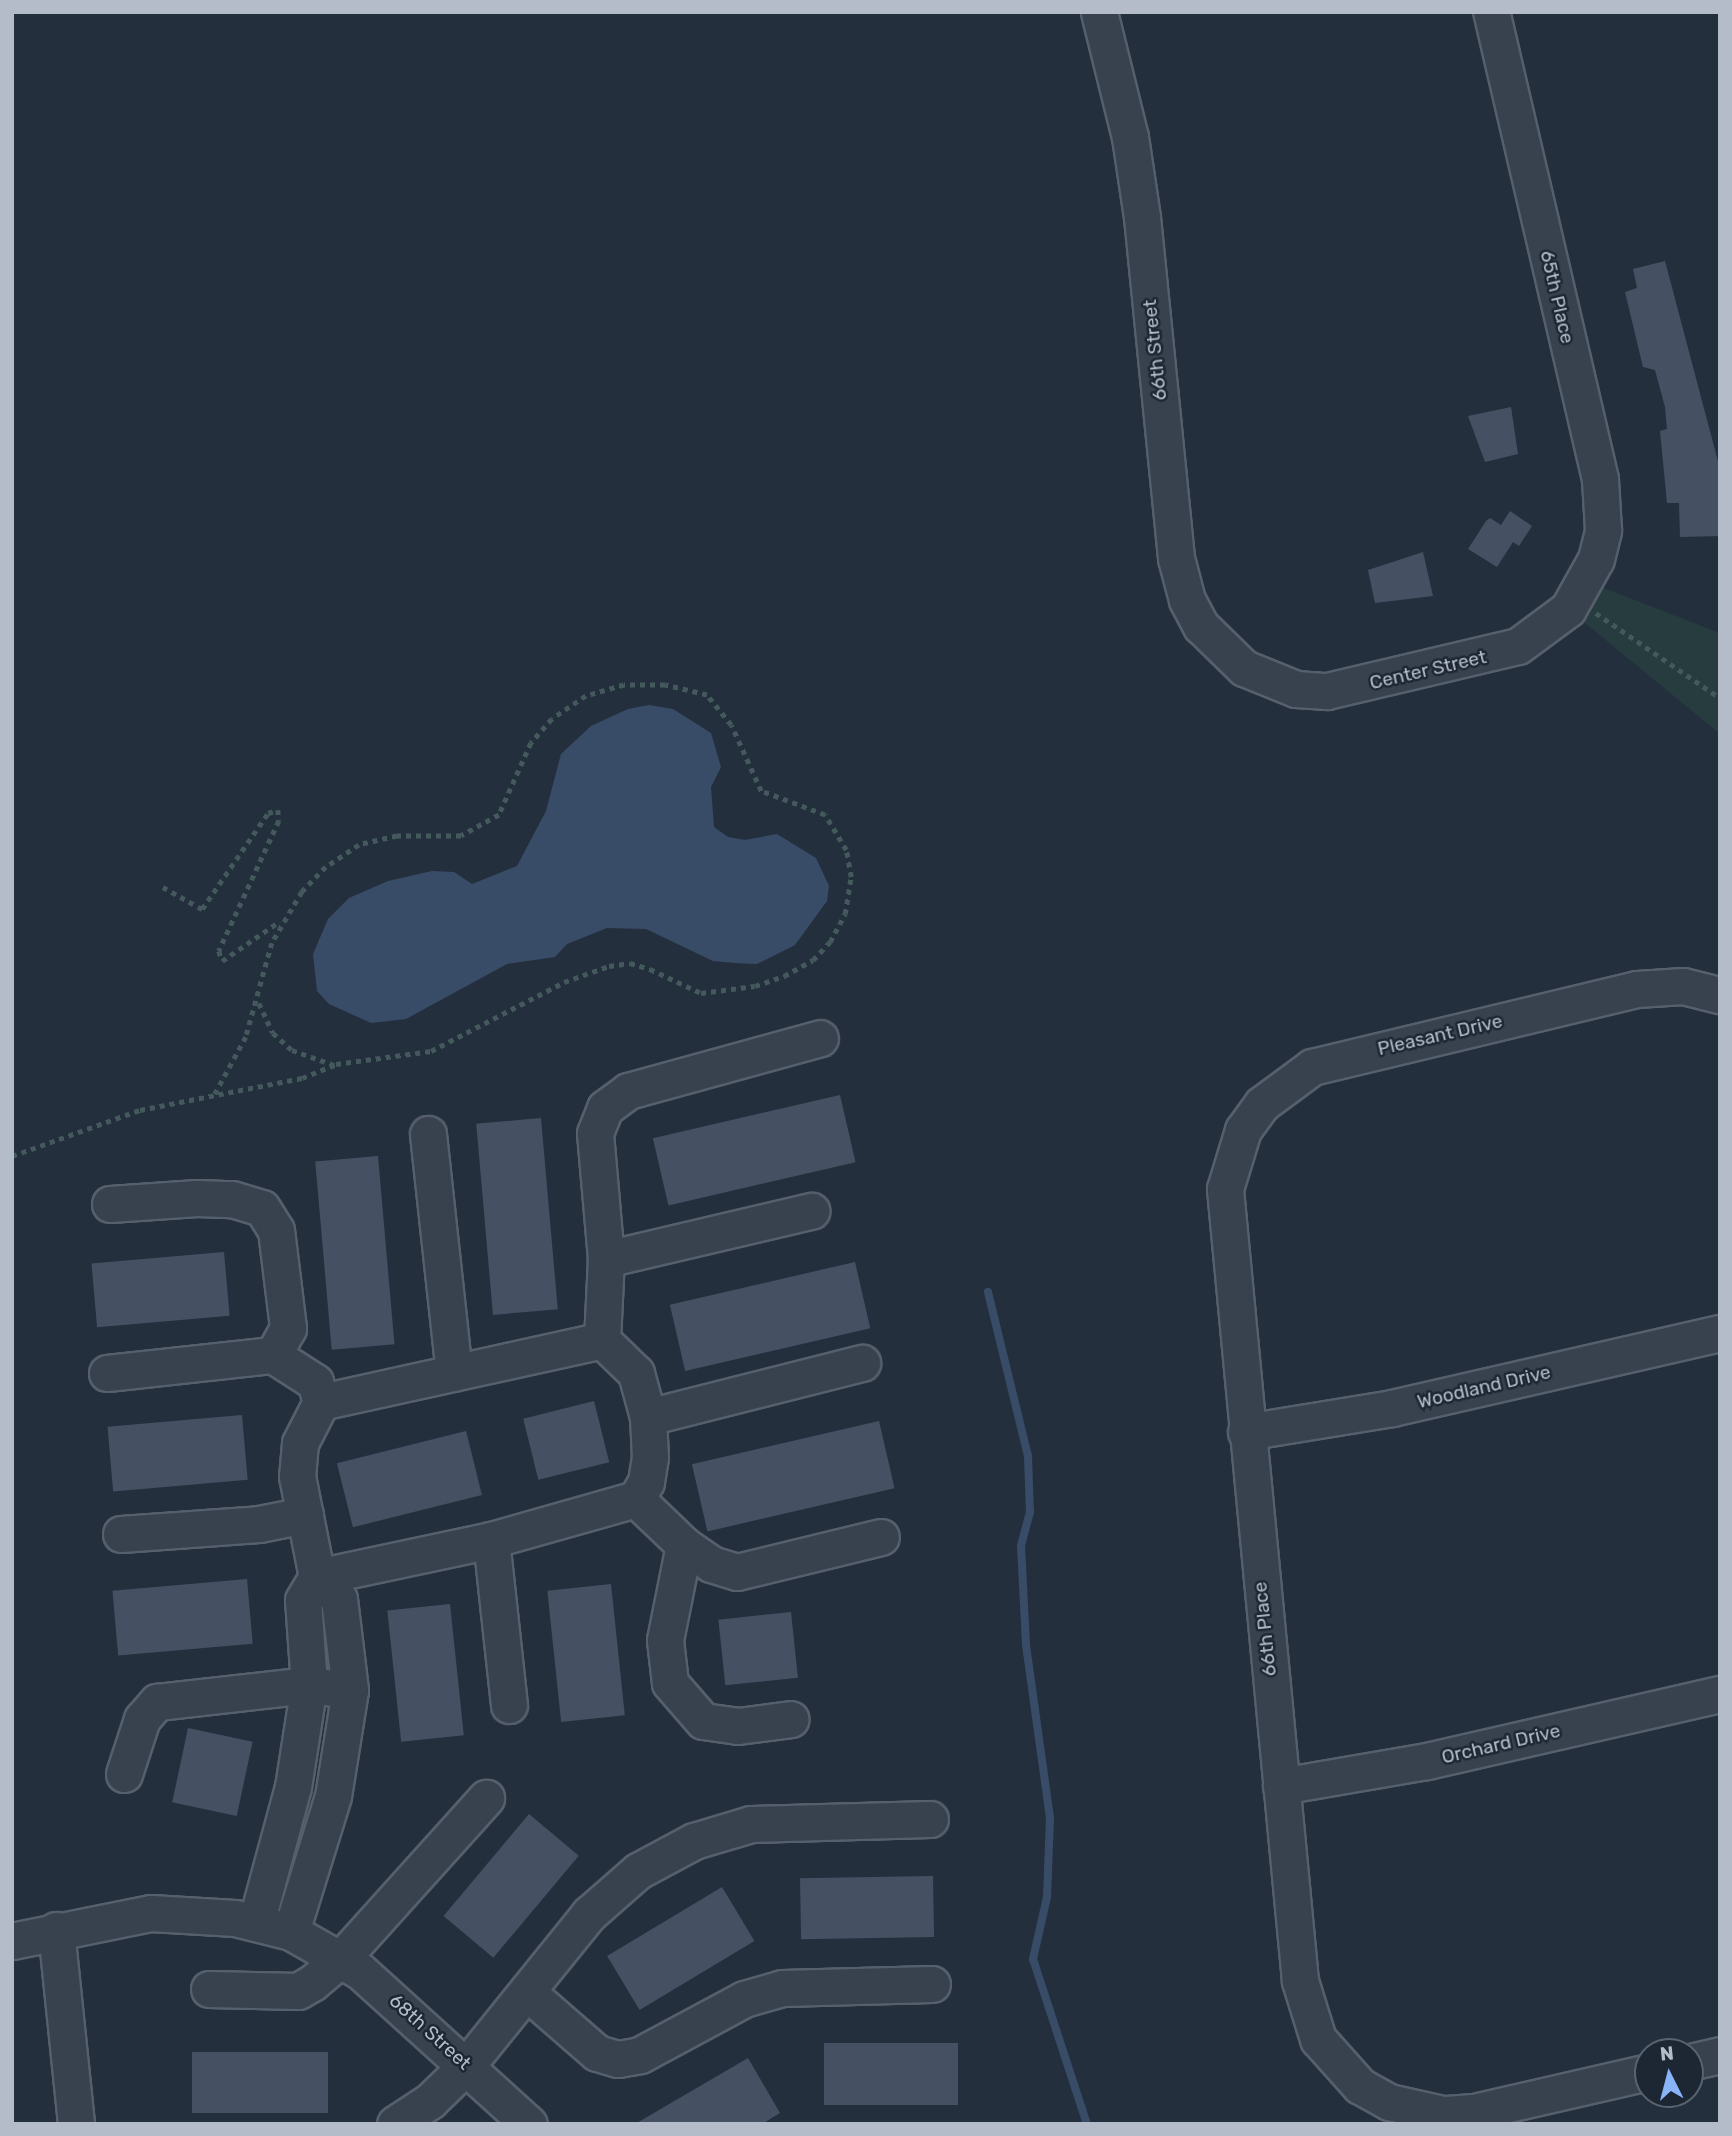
<!DOCTYPE html>
<style>
body{margin:0}
#map{position:relative;width:1732px;height:2136px;overflow:hidden;background:#242f3e;font-family:Rubik,sans-serif}
div>[style]{position:absolute}
.green>*{inset:0;background:#263c3f}
.water>*{inset:0;background:#394c67}
.stream>*{height:8px;margin:-4px;padding:0 4px;transform-origin:4px;border-radius:4px;background:#394c67}
.building>*{inset:0;background:#455162;transform-origin:0 0}
.path>*{height:4.5px;margin-top:-2.25px;transform-origin:0;background:repeating-linear-gradient(90deg,#44595c 0 5px,transparent 0 10px)}
.roads{filter:drop-shadow(2px 0 #565f6c) drop-shadow(-2px 0 #565f6c) drop-shadow(0 2px #565f6c) drop-shadow(0 -2px #565f6c)}
.minor>*{height:35px;margin:-17.5px;padding:0 17.5px;transform-origin:17.5px;border-radius:17.5px;background:#38414e}
span{translate:-50% -50%;white-space:nowrap;text-align:center;line-height:1.15;-webkit-text-stroke:5px #1d2633;paint-order:stroke}
.street-label{font-size:19px;color:#b4bcc9}
.frame{position:absolute;inset:0;border:14px solid #b4bcc9;pointer-events:none}
.north{position:absolute;left:1634px;top:2038px;width:70px;height:70px;box-sizing:border-box;background:#1d2633;border:2px solid #59626f;border-radius:50%;rotate:354deg;font-size:19px;font-weight:700;line-height:28px;text-align:center;color:#b4bcc9}
.north::after{content:'';display:block;margin:auto;width:24px;height:32px;background:#8ab4f8;clip-path:polygon(50% 0,100% 100%,50% 72%,0 100%)}
</style>
<div id="map">
<div class="green">
<i style="clip-path:polygon(1586px 581px,1720px 633px,1720px 734px,1568px 609px)"></i>
</div>
<div class="water">
<i style="clip-path:polygon(649px 705px,673px 709px,711px 733px,721px 767px,711px 787px,714px 827px,728px 837px,745px 840px,777px 834px,816px 858px,829px 886px,827px 901px,795px 945px,757px 964px,735px 963px,713px 961px,646px 929px,607px 928px,567px 944px,555px 957px,507px 964px,406px 1019px,371px 1023px,329px 1004px,317px 991px,313px 954px,328px 919px,349px 898px,388px 881px,432px 871px,454px 872px,472px 884px,517px 866px,546px 811px,561px 754px,591px 726px,628px 709px)"></i>
</div>
<div class="stream">
<i style="left:988px;top:1292px;width:169px;rotate:76.3deg"></i>
<i style="left:1028px;top:1456px;width:56px;rotate:88deg"></i>
<i style="left:1030px;top:1512px;width:35px;rotate:105deg"></i>
<i style="left:1021px;top:1546px;width:99px;rotate:87.1deg"></i>
<i style="left:1026px;top:1645px;width:174px;rotate:82.1deg"></i>
<i style="left:1050px;top:1817px;width:80px;rotate:92.1deg"></i>
<i style="left:1047px;top:1897px;width:64px;rotate:102.7deg"></i>
<i style="left:1033px;top:1959px;width:174px;rotate:71.9deg"></i>
</div>
<div class="building">
<i style="clip-path:polygon(1665px 261px,1720px 469px,1720px 536px,1680px 537px,1679px 503px,1667px 503px,1660px 431px,1667px 429px,1665px 407px,1655px 370px,1643px 367px,1625px 292px,1637px 288px,1633px 269px)"></i>
<i style="clip-path:polygon(1511px 407px,1518px 454px,1485px 462px,1468px 416px)"></i>
<i style="clip-path:polygon(1510px 511px,1532px 526px,1519px 546px,1513px 542px,1497px 567px,1468px 549px,1486px 521px,1490px 518px,1501px 525px)"></i>
<i style="clip-path:polygon(1423px 552px,1433px 596px,1375px 603px,1368px 570px)"></i>
<i style="left:840px;top:1095px;width:69px;height:192px;rotate:77deg"></i>
<i style="left:541px;top:1118px;width:192px;height:65px;rotate:85deg"></i>
<i style="left:378px;top:1156px;width:189px;height:63px;rotate:85deg"></i>
<i style="left:224px;top:1252px;width:64px;height:133px;rotate:85deg"></i>
<i style="left:855px;top:1262px;width:68px;height:190px;rotate:77deg"></i>
<i style="left:594px;top:1401px;width:63px;height:73px;rotate:76deg"></i>
<i style="left:242px;top:1415px;width:65px;height:135px;rotate:85deg"></i>
<i style="left:879px;top:1421px;width:69px;height:192px;rotate:77deg"></i>
<i style="left:466px;top:1431px;width:66px;height:133px;rotate:76deg"></i>
<i style="left:247px;top:1579px;width:65px;height:135px;rotate:85deg"></i>
<i style="left:611px;top:1584px;width:132px;height:64px;rotate:84deg"></i>
<i style="left:450px;top:1604px;width:132px;height:63px;rotate:84deg"></i>
<i style="left:791px;top:1612px;width:66px;height:73px;rotate:84deg"></i>
<i style="left:188px;top:1728px;width:66px;height:76px;rotate:12deg"></i>
<i style="left:529px;top:1814px;width:65px;height:133px;rotate:40deg"></i>
<i style="left:933px;top:1876px;width:61px;height:133px;rotate:89deg"></i>
<i style="left:722px;top:1887px;width:63px;height:134px;rotate:59deg"></i>
<i style="left:958px;top:2043px;width:62px;height:134px;rotate:90deg"></i>
<i style="left:192px;top:2052px;width:136px;height:61px"></i>
<i style="clip-path:polygon(748px 2058px,780px 2113px,762px 2124px,635px 2124px)"></i>
</div>
<div class="path">
<i style="left:1596px;top:613px;width:150px;rotate:34.4deg"></i>
<i style="left:163px;top:887px;width:45px;rotate:29.4deg"></i>
<i style="left:202px;top:909px;width:116px;rotate:-55.5deg"></i>
<i style="left:268px;top:813px;width:10px;rotate:-17deg"></i>
<i style="left:278px;top:810px;width:11px;rotate:85deg"></i>
<i style="left:279px;top:821px;width:143px;rotate:114.8deg"></i>
<i style="left:219px;top:951px;width:10px;rotate:73deg"></i>
<i style="left:222px;top:961px;width:70px;rotate:-34.6deg"></i>
<i style="left:259px;top:1003px;width:33px;rotate:65deg"></i>
<i style="left:273px;top:1033px;width:25px;rotate:42deg"></i>
<i style="left:292px;top:1050px;width:45px;rotate:19.7deg"></i>
<i style="left:12px;top:1156px;width:136px;rotate:-19.8deg"></i>
<i style="left:140px;top:1110px;width:165px;rotate:-11.2deg"></i>
<i style="left:302px;top:1078px;width:37px;rotate:-22deg"></i>
<i style="left:336px;top:1064px;width:96px;rotate:-7.8deg"></i>
<i style="left:431px;top:1051px;width:150px;rotate:-27.4deg"></i>
<i style="left:564px;top:982px;width:48px;rotate:-19.6deg"></i>
<i style="left:609px;top:966px;width:21px;rotate:-8deg"></i>
<i style="left:630px;top:963px;width:21px;rotate:17deg"></i>
<i style="left:650px;top:969px;width:56px;rotate:25.2deg"></i>
<i style="left:701px;top:993px;width:54px;rotate:-7.4deg"></i>
<i style="left:755px;top:986px;width:31px;rotate:-19deg"></i>
<i style="left:784px;top:976px;width:33px;rotate:-29deg"></i>
<i style="left:813px;top:960px;width:25px;rotate:-47deg"></i>
<i style="left:830px;top:942px;width:32px;rotate:-62deg"></i>
<i style="left:845px;top:914px;width:37px;rotate:-81deg"></i>
<i style="left:851px;top:877px;width:27px;rotate:-100deg"></i>
<i style="left:846px;top:850px;width:41px;rotate:-121deg"></i>
<i style="left:825px;top:815px;width:68px;rotate:-159.4deg"></i>
<i style="left:761px;top:791px;width:72px;rotate:-114.4deg"></i>
<i style="left:731px;top:725px;width:38px;rotate:-129deg"></i>
<i style="left:707px;top:695px;width:43px;rotate:-166.6deg"></i>
<i style="left:665px;top:685px;width:41px;rotate:180deg"></i>
<i style="left:624px;top:685px;width:40px;rotate:164deg"></i>
<i style="left:586px;top:696px;width:41px;rotate:145.9deg"></i>
<i style="left:552px;top:719px;width:32px;rotate:131deg"></i>
<i style="left:531px;top:743px;width:79px;rotate:114deg"></i>
<i style="left:499px;top:815px;width:43px;rotate:151.1deg"></i>
<i style="left:461px;top:836px;width:64px;rotate:180deg"></i>
<i style="left:397px;top:836px;width:39px;rotate:167deg"></i>
<i style="left:359px;top:845px;width:40px;rotate:146deg"></i>
<i style="left:326px;top:867px;width:35px;rotate:134deg"></i>
<i style="left:302px;top:892px;width:59px;rotate:120.5deg"></i>
<i style="left:272px;top:943px;width:98px;rotate:105.5deg"></i>
<i style="left:246px;top:1037px;width:65px;rotate:118.5deg"></i>
</div>
<div class="roads">
<div class="minor">
<i style="left:1099px;top:12px;width:129px;rotate:76.1deg"></i>
<i style="left:1130px;top:137px;width:81px;rotate:81.5deg"></i>
<i style="left:1142px;top:217px;width:343px;rotate:84.3deg"></i>
<i style="left:1176px;top:558px;width:43px;rotate:75.3deg"></i>
<i style="left:1187px;top:600px;width:30px;rotate:62deg"></i>
<i style="left:1201px;top:626px;width:60px;rotate:44.3deg"></i>
<i style="left:1244px;top:668px;width:56px;rotate:22deg"></i>
<i style="left:1296px;top:689px;width:31px;rotate:4deg"></i>
<i style="left:1327px;top:691px;width:196px;rotate:-13.3deg"></i>
<i style="left:1518px;top:646px;width:62px;rotate:-36.5deg"></i>
<i style="left:1568px;top:609px;width:57px;rotate:-60.8deg"></i>
<i style="left:1596px;top:559px;width:30px;rotate:-76deg"></i>
<i style="left:1603px;top:530px;width:51px;rotate:-93.4deg"></i>
<i style="left:1600px;top:479px;width:480px;rotate:-103.1deg"></i>
<i style="left:428px;top:1134px;width:240px;rotate:83.8deg"></i>
<i style="left:110px;top:1204px;width:87px;rotate:-3.9deg"></i>
<i style="left:197px;top:1198px;width:35px;rotate:2deg"></i>
<i style="left:232px;top:1199px;width:31px;rotate:17deg"></i>
<i style="left:262px;top:1208px;width:26px;rotate:58deg"></i>
<i style="left:276px;top:1230px;width:99px;rotate:83deg"></i>
<i style="left:288px;top:1328px;width:31px;rotate:119deg"></i>
<i style="left:606px;top:1259px;width:211px;rotate:-13.2deg"></i>
<i style="left:107px;top:1373px;width:167px;rotate:-6.2deg"></i>
<i style="left:273px;top:1355px;width:50px;rotate:32.7deg"></i>
<i style="left:315px;top:1382px;width:21px;rotate:73deg"></i>
<i style="left:321px;top:1402px;width:46px;rotate:117.1deg"></i>
<i style="left:300px;top:1443px;width:33px;rotate:95deg"></i>
<i style="left:297px;top:1476px;width:103px;rotate:78.8deg"></i>
<i style="left:317px;top:1577px;width:31px;rotate:45deg"></i>
<i style="left:339px;top:1599px;width:92px;rotate:83.1deg"></i>
<i style="left:350px;top:1690px;width:107px;rotate:99.1deg"></i>
<i style="left:333px;top:1796px;width:142px;rotate:107.2deg"></i>
<i style="left:321px;top:1402px;width:288px;rotate:-12.4deg"></i>
<i style="left:648px;top:1417px;width:221px;rotate:-14.2deg"></i>
<i style="left:1246px;top:1432px;width:148px;rotate:-9.3deg"></i>
<i style="left:1392px;top:1408px;width:336px;rotate:-12.9deg"></i>
<i style="left:636px;top:1499px;width:66px;rotate:43.8deg"></i>
<i style="left:684px;top:1545px;width:33px;rotate:35deg"></i>
<i style="left:711px;top:1564px;width:27px;rotate:17deg"></i>
<i style="left:737px;top:1572px;width:148px;rotate:-13.7deg"></i>
<i style="left:121px;top:1534px;width:138px;rotate:-4.1deg"></i>
<i style="left:259px;top:1524px;width:47px;rotate:-11.1deg"></i>
<i style="left:684px;top:1545px;width:97px;rotate:101.3deg"></i>
<i style="left:665px;top:1640px;width:43px;rotate:83.4deg"></i>
<i style="left:670px;top:1683px;width:50px;rotate:49deg"></i>
<i style="left:703px;top:1721px;width:35px;rotate:8deg"></i>
<i style="left:738px;top:1726px;width:53px;rotate:-7.5deg"></i>
<i style="left:509px;top:1705px;width:166px;rotate:-96.2deg"></i>
<i style="left:491px;top:1540px;width:151px;rotate:-15.8deg"></i>
<i style="left:636px;top:1499px;width:20px;rotate:-60deg"></i>
<i style="left:646px;top:1482px;width:25px;rotate:-81deg"></i>
<i style="left:650px;top:1457px;width:40px;rotate:-92.9deg"></i>
<i style="left:648px;top:1417px;width:46px;rotate:-105.3deg"></i>
<i style="left:636px;top:1373px;width:47px;rotate:-135.9deg"></i>
<i style="left:602px;top:1340px;width:81px;rotate:-87.2deg"></i>
<i style="left:606px;top:1259px;width:126px;rotate:-95deg"></i>
<i style="left:595px;top:1133px;width:27px;rotate:-68deg"></i>
<i style="left:605px;top:1108px;width:29px;rotate:-36deg"></i>
<i style="left:628px;top:1091px;width:199px;rotate:-15.4deg"></i>
<i style="left:124px;top:1774px;width:58px;rotate:-71.9deg"></i>
<i style="left:142px;top:1719px;width:23px;rotate:-49deg"></i>
<i style="left:157px;top:1702px;width:153px;rotate:-6.4deg"></i>
<i style="left:309px;top:1685px;width:24px;rotate:7deg"></i>
<i style="left:1281px;top:1786px;width:148px;rotate:-9.7deg"></i>
<i style="left:1427px;top:1761px;width:301px;rotate:-12.9deg"></i>
<i style="left:256px;top:1923px;width:141px;rotate:-74.8deg"></i>
<i style="left:293px;top:1787px;width:103px;rotate:-81.1deg"></i>
<i style="left:309px;top:1685px;width:85px;rotate:-94deg"></i>
<i style="left:303px;top:1600px;width:27px;rotate:-59deg"></i>
<i style="left:317px;top:1577px;width:178px;rotate:-12deg"></i>
<i style="left:56px;top:1930px;width:195px;rotate:84.1deg"></i>
<i style="left:12px;top:1941px;width:142px;rotate:-11.4deg"></i>
<i style="left:151px;top:1913px;width:84px;rotate:3.4deg"></i>
<i style="left:235px;top:1918px;width:58px;rotate:14deg"></i>
<i style="left:291px;top:1932px;width:79px;rotate:29.5deg"></i>
<i style="left:360px;top:1971px;width:228px;rotate:42.2deg"></i>
<i style="left:209px;top:1989px;width:89px;rotate:1.3deg"></i>
<i style="left:298px;top:1991px;width:16px;rotate:-30deg"></i>
<i style="left:312px;top:1983px;width:38px;rotate:-40deg"></i>
<i style="left:341px;top:1959px;width:217px;rotate:-48deg"></i>
<i style="left:528px;top:1993px;width:91px;rotate:41deg"></i>
<i style="left:597px;top:2053px;width:22px;rotate:16deg"></i>
<i style="left:618px;top:2059px;width:22px;rotate:-10deg"></i>
<i style="left:640px;top:2055px;width:118px;rotate:-28.3deg"></i>
<i style="left:744px;top:1999px;width:40px;rotate:-16deg"></i>
<i style="left:782px;top:1988px;width:150px;rotate:-1.5deg"></i>
<i style="left:1690px;top:2062px;width:31px;rotate:-13deg"></i>
<i style="left:1648px;top:2072px;width:180px;rotate:167.1deg"></i>
<i style="left:1473px;top:2112px;width:30px;rotate:176deg"></i>
<i style="left:1443px;top:2114px;width:55px;rotate:-167.5deg"></i>
<i style="left:1389px;top:2102px;width:33px;rotate:-151deg"></i>
<i style="left:1360px;top:2086px;width:63px;rotate:-131.8deg"></i>
<i style="left:1318px;top:2039px;width:61px;rotate:-107.2deg"></i>
<i style="left:1300px;top:1981px;width:796px;rotate:-95.41deg"></i>
<i style="left:1225px;top:1189px;width:62px;rotate:-73deg"></i>
<i style="left:1243px;top:1130px;width:32px;rotate:-54deg"></i>
<i style="left:1262px;top:1104px;width:62px;rotate:-36.5deg"></i>
<i style="left:1312px;top:1067px;width:334px;rotate:-13.5deg"></i>
<i style="left:1637px;top:989px;width:46px;rotate:-3.7deg"></i>
<i style="left:1683px;top:986px;width:38px;rotate:14deg"></i>
<i style="left:395px;top:2124px;width:42px;rotate:-33.3deg"></i>
<i style="left:430px;top:2101px;width:52px;rotate:-44.2deg"></i>
<i style="left:467px;top:2065px;width:194px;rotate:-51.1deg"></i>
<i style="left:589px;top:1914px;width:65px;rotate:-41.3deg"></i>
<i style="left:638px;top:1871px;width:64px;rotate:-28.2deg"></i>
<i style="left:694px;top:1841px;width:59px;rotate:-16.6deg"></i>
<i style="left:751px;top:1824px;width:179px;rotate:-1.6deg"></i>
</div>
</div>
<div class="street-label">
<span style="left:1557px;top:297px;rotate:77deg">65th Place</span>
<span style="left:1155px;top:350px;rotate:-96deg">66th Street</span>
<span style="left:1428px;top:670px;rotate:-13deg">Center Street</span>
<span style="left:1440px;top:1035px;rotate:-13deg">Pleasant Drive</span>
<span style="left:1484px;top:1387px;rotate:-13deg">Woodland Drive</span>
<span style="left:1265px;top:1629px;rotate:-96deg">66th Place</span>
<span style="left:1501px;top:1744px;rotate:-13deg">Orchard Drive</span>
<span style="left:430px;top:2032px;rotate:42deg">68th Street</span>
</div>
<div class="frame"></div>
<div class="north">N</div>
</div>
